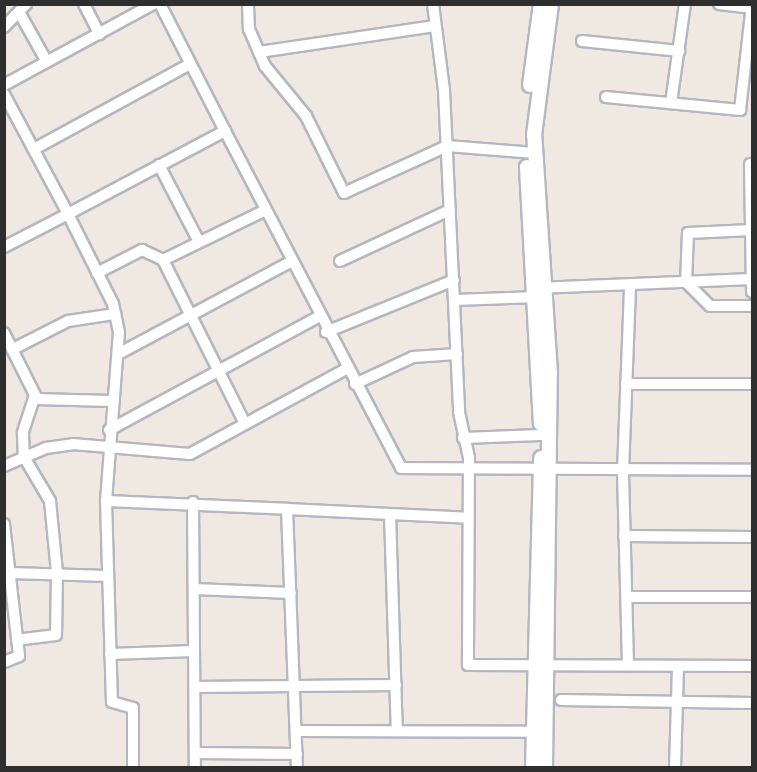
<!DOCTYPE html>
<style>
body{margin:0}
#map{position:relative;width:757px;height:772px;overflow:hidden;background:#efe9e1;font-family:Mulish,sans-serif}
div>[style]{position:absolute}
.roads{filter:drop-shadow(2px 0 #b4b7c1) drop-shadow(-2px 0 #b4b7c1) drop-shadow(0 2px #b4b7c1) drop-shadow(0 -2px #b4b7c1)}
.street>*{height:10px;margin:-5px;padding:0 5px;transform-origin:5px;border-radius:5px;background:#fff}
.secondary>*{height:14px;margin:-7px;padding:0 7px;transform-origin:7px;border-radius:7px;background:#fff}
span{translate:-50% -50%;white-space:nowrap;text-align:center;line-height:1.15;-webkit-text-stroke:5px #fff;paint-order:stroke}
.frame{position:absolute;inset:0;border:6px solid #2e2e2e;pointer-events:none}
</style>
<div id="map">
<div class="roads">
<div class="street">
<i style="left:84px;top:4px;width:34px;rotate:63deg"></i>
<i style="left:160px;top:4px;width:143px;rotate:62.9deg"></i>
<i style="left:248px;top:4px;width:25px;rotate:88deg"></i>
<i style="left:249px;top:29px;width:40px;rotate:66.6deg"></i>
<i style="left:265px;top:66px;width:65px;rotate:50.6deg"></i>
<i style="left:306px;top:116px;width:86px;rotate:63.7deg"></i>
<i style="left:344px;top:193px;width:113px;rotate:-24.5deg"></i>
<i style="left:447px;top:146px;width:88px;rotate:4.5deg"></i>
<i style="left:433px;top:4px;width:87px;rotate:82.7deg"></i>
<i style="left:444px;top:90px;width:322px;rotate:87.3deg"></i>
<i style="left:459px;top:412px;width:47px;rotate:77.7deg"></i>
<i style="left:469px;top:458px;width:207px;rotate:90.3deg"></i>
<i style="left:468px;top:665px;width:284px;rotate:0.2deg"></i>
<i style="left:719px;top:4px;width:32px;rotate:7deg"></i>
<i style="left:19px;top:12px;width:57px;rotate:60.8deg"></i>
<i style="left:4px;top:27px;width:32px;rotate:-46deg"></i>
<i style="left:582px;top:41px;width:98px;rotate:5.9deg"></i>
<i style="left:259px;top:52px;width:178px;rotate:-8.4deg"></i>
<i style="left:4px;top:85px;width:170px;rotate:-28.5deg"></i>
<i style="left:4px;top:94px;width:136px;rotate:61.9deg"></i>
<i style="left:68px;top:214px;width:178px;rotate:-27.9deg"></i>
<i style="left:225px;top:131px;width:380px;rotate:62.4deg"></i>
<i style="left:401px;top:468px;width:351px;rotate:0.3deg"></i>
<i style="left:606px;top:97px;width:135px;rotate:5.5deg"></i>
<i style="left:740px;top:110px;width:107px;rotate:-83.5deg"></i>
<i style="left:671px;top:103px;width:100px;rotate:-82deg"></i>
<i style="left:34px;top:149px;width:178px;rotate:-28.6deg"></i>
<i style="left:750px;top:164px;width:128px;rotate:89.1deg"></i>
<i style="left:159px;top:165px;width:87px;rotate:62.5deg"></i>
<i style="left:752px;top:230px;width:64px;rotate:177.3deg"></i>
<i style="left:688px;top:233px;width:49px;rotate:92.3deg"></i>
<i style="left:686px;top:282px;width:34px;rotate:45deg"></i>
<i style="left:710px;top:306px;width:42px"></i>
<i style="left:4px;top:247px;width:72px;rotate:-27.3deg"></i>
<i style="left:68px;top:214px;width:101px;rotate:63.4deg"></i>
<i style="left:113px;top:304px;width:29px;rotate:78deg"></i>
<i style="left:119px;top:332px;width:169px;rotate:94.4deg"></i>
<i style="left:106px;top:501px;width:201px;rotate:88.3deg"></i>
<i style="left:112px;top:702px;width:22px;rotate:16deg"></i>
<i style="left:133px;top:708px;width:60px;rotate:90deg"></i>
<i style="left:163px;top:260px;width:112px;rotate:-25.9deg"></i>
<i style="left:340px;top:261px;width:121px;rotate:-24.9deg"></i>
<i style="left:97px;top:273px;width:51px;rotate:-27.1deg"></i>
<i style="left:142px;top:250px;width:23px;rotate:25deg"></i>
<i style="left:163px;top:260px;width:183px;rotate:63.4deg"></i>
<i style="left:537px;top:288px;width:215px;rotate:-2.4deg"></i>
<i style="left:455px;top:300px;width:82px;rotate:-2.1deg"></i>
<i style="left:326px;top:332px;width:138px;rotate:-22.1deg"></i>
<i style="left:4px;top:333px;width:69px;rotate:63.4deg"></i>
<i style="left:35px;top:395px;width:40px;rotate:108deg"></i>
<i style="left:23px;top:433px;width:24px;rotate:88deg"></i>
<i style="left:24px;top:457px;width:51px;rotate:59.4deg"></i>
<i style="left:50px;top:501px;width:72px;rotate:84.4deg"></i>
<i style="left:57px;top:573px;width:62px;rotate:90.9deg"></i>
<i style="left:56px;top:635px;width:39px;rotate:173deg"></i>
<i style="left:13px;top:349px;width:62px;rotate:-27deg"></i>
<i style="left:68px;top:321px;width:48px;rotate:-8.5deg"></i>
<i style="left:118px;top:354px;width:195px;rotate:-28.1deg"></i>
<i style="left:355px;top:384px;width:64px;rotate:-25deg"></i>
<i style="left:413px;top:357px;width:44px;rotate:-3.9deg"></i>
<i style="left:626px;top:384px;width:126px"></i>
<i style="left:35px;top:399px;width:77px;rotate:1.5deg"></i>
<i style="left:109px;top:430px;width:238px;rotate:-28.4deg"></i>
<i style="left:463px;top:438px;width:78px;rotate:-2.2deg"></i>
<i style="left:4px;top:466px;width:46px;rotate:-23.2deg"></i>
<i style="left:46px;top:448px;width:27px;rotate:-8deg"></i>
<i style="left:73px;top:444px;width:117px;rotate:4.9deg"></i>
<i style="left:190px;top:454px;width:178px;rotate:-28.6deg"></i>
<i style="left:106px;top:501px;width:181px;rotate:2.5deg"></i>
<i style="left:287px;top:509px;width:259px;rotate:87.8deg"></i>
<i style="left:193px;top:502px;width:266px;rotate:89.6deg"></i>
<i style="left:287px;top:509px;width:181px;rotate:2.8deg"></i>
<i style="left:390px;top:514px;width:217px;rotate:88.2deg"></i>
<i style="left:4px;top:524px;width:133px;rotate:83.5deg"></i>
<i style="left:19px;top:656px;width:16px;rotate:158deg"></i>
<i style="left:624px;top:536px;width:128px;rotate:0.4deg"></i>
<i style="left:10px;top:573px;width:98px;rotate:1.8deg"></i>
<i style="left:194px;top:589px;width:97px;rotate:2.4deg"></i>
<i style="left:627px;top:597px;width:125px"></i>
<i style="left:110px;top:654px;width:84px;rotate:-2deg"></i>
<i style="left:628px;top:664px;width:193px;rotate:-91.5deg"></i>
<i style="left:623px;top:471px;width:186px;rotate:-87.8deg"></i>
<i style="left:195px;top:687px;width:201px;rotate:-0.6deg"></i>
<i style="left:561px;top:700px;width:191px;rotate:0.9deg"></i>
<i style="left:297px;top:731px;width:243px;rotate:0.2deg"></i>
<i style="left:195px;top:753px;width:102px;rotate:0.6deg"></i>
<i style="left:675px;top:768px;width:102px;rotate:-88.3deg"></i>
</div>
<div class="secondary">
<i style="left:530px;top:85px;width:82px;rotate:-82.3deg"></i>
<i style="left:527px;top:167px;width:257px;rotate:86.9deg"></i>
<i style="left:533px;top:768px;width:310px;rotate:-88.5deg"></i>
<i style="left:545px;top:768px;width:395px;rotate:-89.3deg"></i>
<i style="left:550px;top:373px;width:239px;rotate:-93.8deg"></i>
<i style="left:534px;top:135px;width:132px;rotate:-82.6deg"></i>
</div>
</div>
<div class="frame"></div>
</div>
